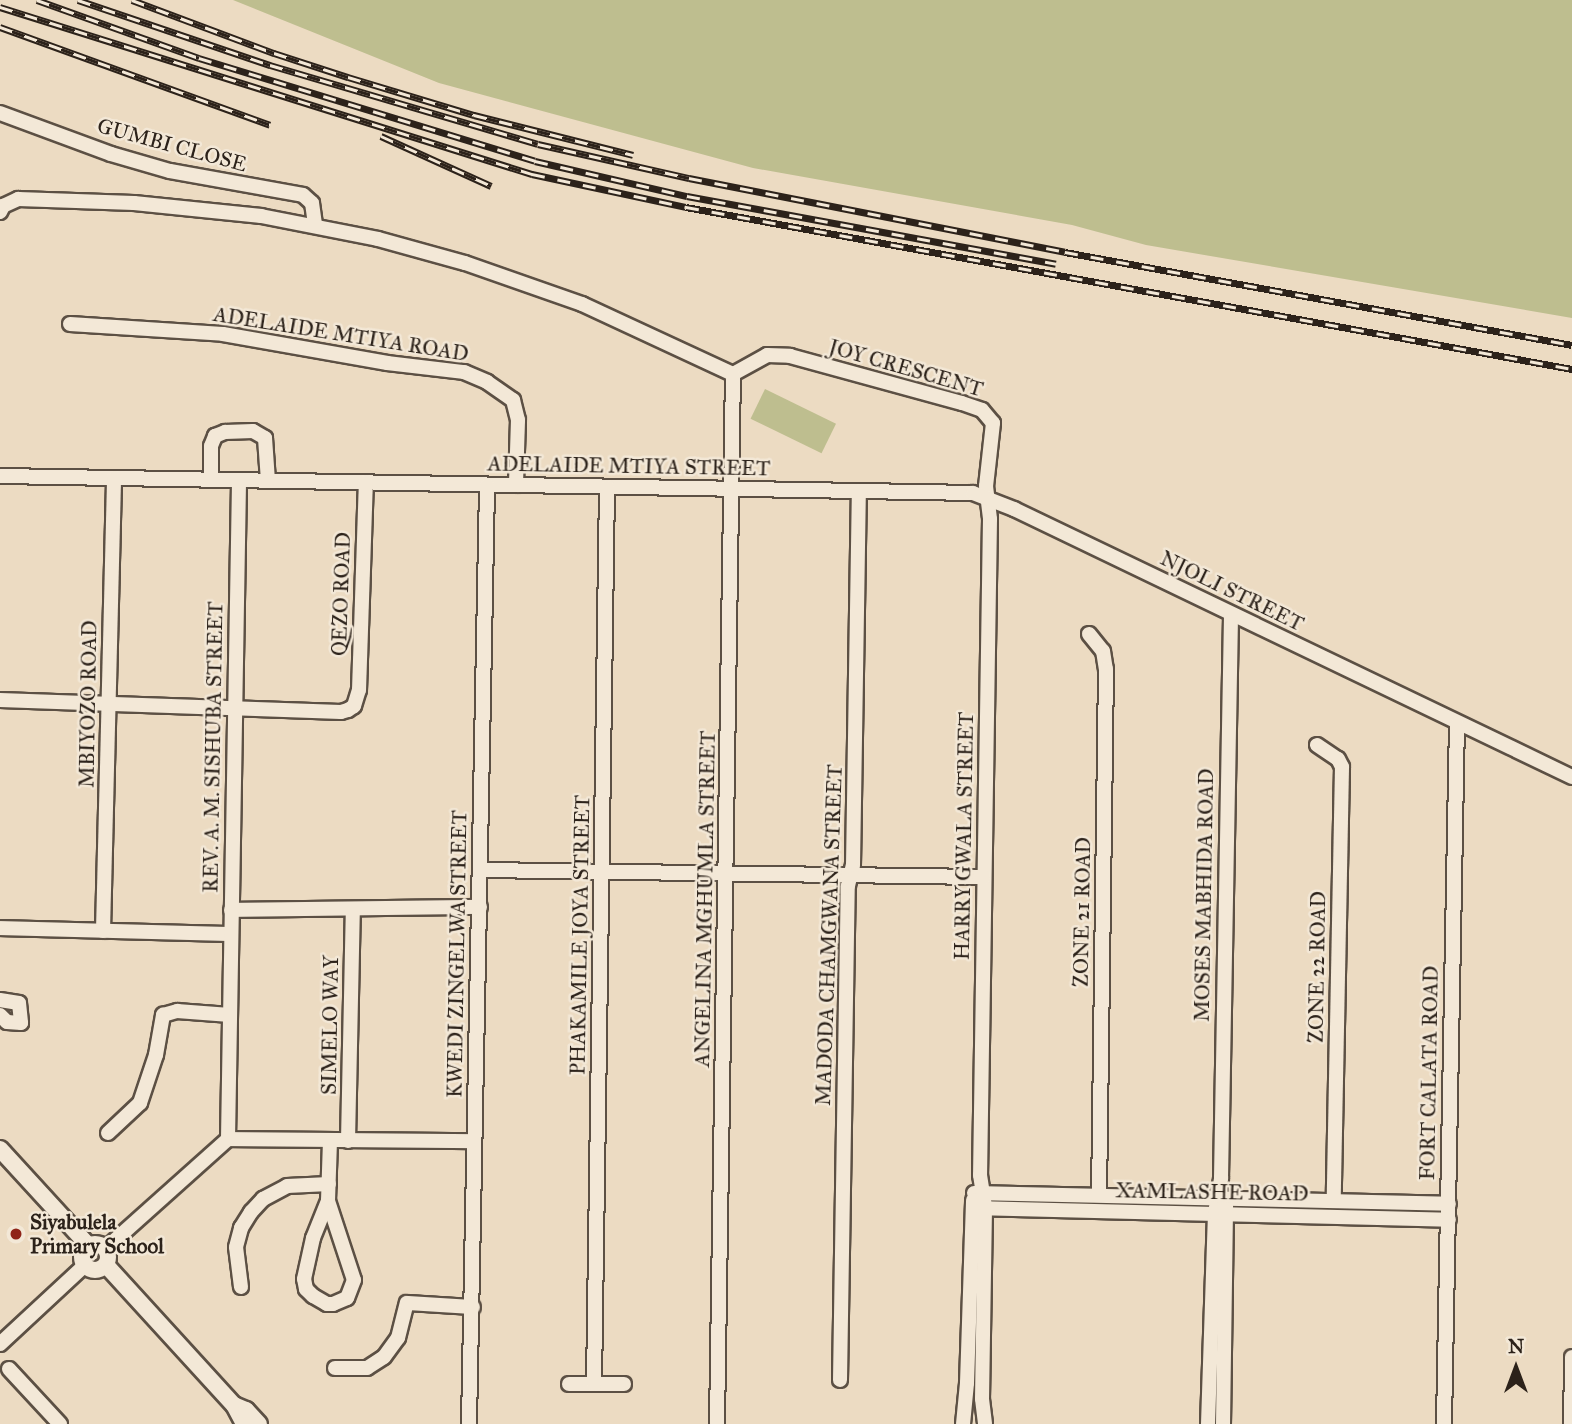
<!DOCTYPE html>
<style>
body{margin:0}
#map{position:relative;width:1572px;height:1424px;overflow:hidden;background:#ecdbc2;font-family:"IM FELL Great Primer",serif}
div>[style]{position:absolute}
.green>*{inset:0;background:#bebe8f;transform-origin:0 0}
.roads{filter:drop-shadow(2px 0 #5c5044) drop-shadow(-2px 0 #5c5044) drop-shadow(0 2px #5c5044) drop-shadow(0 -2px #5c5044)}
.minor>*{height:14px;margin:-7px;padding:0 7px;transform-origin:7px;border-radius:7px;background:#f3e8d7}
.tertiary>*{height:16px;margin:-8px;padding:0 8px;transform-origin:8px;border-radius:8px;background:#f3e8d7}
.tertiary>.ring{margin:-8px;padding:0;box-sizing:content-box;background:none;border:16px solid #f3e8d7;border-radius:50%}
.rail>*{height:7px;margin-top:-3.5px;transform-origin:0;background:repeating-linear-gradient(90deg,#f3e8d7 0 13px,#2c221a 0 26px);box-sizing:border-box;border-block:2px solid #2c221a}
.dots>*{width:19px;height:19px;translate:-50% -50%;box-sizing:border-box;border:4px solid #f3e8d7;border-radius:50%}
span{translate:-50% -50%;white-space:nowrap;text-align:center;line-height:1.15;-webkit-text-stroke:5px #f3e8d7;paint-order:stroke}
.street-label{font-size:21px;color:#2c221a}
.poi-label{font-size:21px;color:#2c221a;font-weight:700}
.left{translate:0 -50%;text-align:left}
.north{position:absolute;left:1481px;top:1333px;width:70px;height:70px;-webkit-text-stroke:5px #f3e8d7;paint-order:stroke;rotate:0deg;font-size:19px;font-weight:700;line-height:28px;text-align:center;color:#2c221a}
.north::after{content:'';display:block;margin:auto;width:24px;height:32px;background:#2c221a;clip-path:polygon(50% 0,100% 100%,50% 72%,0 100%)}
</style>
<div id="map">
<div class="green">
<i style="clip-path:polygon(233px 0,1572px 0,1572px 318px,1146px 245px,1072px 225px,753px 168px,439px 83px)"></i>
<i style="left:765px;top:389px;width:79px;height:33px;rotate:26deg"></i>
</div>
<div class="roads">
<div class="minor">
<i style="left:0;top:113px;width:118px;rotate:20.3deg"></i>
<i style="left:111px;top:154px;width:61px;rotate:16.1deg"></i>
<i style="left:170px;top:171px;width:135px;rotate:10.2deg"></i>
<i style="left:303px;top:195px;width:12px;rotate:42deg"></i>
<i style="left:312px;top:203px;width:22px;rotate:82deg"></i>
<i style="left:0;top:212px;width:7px;rotate:-63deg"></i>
<i style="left:3px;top:206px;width:17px;rotate:-25deg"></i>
<i style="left:18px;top:199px;width:116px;rotate:2deg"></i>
<i style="left:134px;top:203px;width:128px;rotate:5.8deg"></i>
<i style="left:261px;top:216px;width:119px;rotate:11.1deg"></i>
<i style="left:378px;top:239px;width:90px;rotate:15.4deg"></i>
<i style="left:465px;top:263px;width:124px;rotate:19.3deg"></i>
<i style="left:582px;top:304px;width:166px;rotate:24.9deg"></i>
<i style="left:70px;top:324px;width:153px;rotate:3.7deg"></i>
<i style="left:223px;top:334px;width:167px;rotate:10deg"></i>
<i style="left:387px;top:363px;width:78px;rotate:6.7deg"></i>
<i style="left:464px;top:372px;width:25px;rotate:23deg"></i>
<i style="left:487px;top:382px;width:32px;rotate:35deg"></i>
<i style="left:513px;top:400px;width:21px;rotate:76deg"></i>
<i style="left:518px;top:420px;width:65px;rotate:91.8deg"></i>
<i style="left:733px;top:374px;width:39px;rotate:-29deg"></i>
<i style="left:767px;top:355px;width:23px;rotate:2deg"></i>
<i style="left:790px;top:356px;width:178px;rotate:15.3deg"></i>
<i style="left:962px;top:403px;width:21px;rotate:19deg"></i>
<i style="left:982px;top:410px;width:17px;rotate:50deg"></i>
<i style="left:993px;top:423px;width:63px;rotate:96.3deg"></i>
<i style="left:986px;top:486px;width:33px;rotate:83deg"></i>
<i style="left:990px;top:519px;width:656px;rotate:90.87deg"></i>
<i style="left:980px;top:1175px;width:33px;rotate:81deg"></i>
<i style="left:985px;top:1208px;width:191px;rotate:90.9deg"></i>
<i style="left:982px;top:1399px;width:25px;rotate:83deg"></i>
<i style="left:0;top:476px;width:973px;rotate:1deg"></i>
<i style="left:973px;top:493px;width:44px;rotate:21.3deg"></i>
<i style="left:1014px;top:509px;width:619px;rotate:25.65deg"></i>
<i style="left:211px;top:480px;width:34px;rotate:-90deg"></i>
<i style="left:211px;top:446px;width:11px;rotate:-68deg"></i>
<i style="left:215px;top:436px;width:11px;rotate:-22deg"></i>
<i style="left:225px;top:432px;width:28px;rotate:-2deg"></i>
<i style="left:253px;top:431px;width:14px;rotate:30deg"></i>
<i style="left:265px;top:438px;width:43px;rotate:86deg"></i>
<i style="left:1089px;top:634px;width:22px;rotate:51deg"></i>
<i style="left:1103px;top:651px;width:18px;rotate:81deg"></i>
<i style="left:1106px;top:669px;width:526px;rotate:90.76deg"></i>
<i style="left:0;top:700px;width:341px;rotate:2deg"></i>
<i style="left:341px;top:712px;width:7px;rotate:-16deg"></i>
<i style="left:348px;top:710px;width:7px;rotate:-34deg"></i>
<i style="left:354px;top:706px;width:17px;rotate:-73deg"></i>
<i style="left:359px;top:690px;width:208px;rotate:-88.1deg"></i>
<i style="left:1317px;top:745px;width:25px;rotate:34deg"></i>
<i style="left:1338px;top:759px;width:9px;rotate:63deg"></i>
<i style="left:1342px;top:767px;width:434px;rotate:91.1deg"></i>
<i style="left:481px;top:870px;width:503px;rotate:0.8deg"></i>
<i style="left:231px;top:910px;width:249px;rotate:-0.7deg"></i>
<i style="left:0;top:928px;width:231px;rotate:1.5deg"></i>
<i style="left:103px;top:931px;width:453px;rotate:-88.6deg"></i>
<i style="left:0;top:1000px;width:19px;rotate:9deg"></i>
<i style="left:19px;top:1003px;width:20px;rotate:84deg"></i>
<i style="left:21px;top:1023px;width:14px;rotate:-176deg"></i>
<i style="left:7px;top:1022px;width:10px;rotate:-135deg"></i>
<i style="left:108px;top:1133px;width:44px;rotate:-43.2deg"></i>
<i style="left:140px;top:1103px;width:51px;rotate:-71.6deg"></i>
<i style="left:156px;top:1055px;width:41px;rotate:-80.1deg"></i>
<i style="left:163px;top:1015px;width:15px;rotate:-16deg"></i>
<i style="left:177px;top:1011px;width:53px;rotate:4.3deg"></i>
<i style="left:228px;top:1139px;width:246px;rotate:0.5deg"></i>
<i style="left:348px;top:1141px;width:230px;rotate:-88.8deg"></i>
<i style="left:974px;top:1193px;width:475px;rotate:1.3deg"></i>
<i style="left:328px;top:1201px;width:83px;rotate:71.8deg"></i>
<i style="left:354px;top:1280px;width:19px;rotate:111deg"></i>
<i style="left:347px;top:1298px;width:15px;rotate:157deg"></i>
<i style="left:333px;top:1304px;width:6px;rotate:180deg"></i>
<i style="left:327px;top:1304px;width:16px;rotate:-150deg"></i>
<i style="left:313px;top:1296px;width:10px;rotate:-135deg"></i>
<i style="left:306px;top:1289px;width:10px;rotate:-101deg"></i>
<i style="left:304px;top:1279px;width:42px;rotate:-77.6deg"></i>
<i style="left:313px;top:1238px;width:40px;rotate:-68deg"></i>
<i style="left:328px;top:1201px;width:60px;rotate:-88.1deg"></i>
<i style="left:973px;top:1208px;width:476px;rotate:1.4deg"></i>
<i style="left:105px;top:1249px;width:165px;rotate:-41.8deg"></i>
<i style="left:228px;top:1139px;width:659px;rotate:-89.04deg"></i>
<i style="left:241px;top:1287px;width:40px;rotate:-97.1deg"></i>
<i style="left:236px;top:1247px;width:20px;rotate:-75deg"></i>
<i style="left:241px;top:1228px;width:19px;rotate:-58deg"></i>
<i style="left:251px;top:1212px;width:18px;rotate:-47deg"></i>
<i style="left:263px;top:1199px;width:27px;rotate:-28deg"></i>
<i style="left:287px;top:1186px;width:42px;rotate:-2.7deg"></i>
<i style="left:0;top:1344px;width:116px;rotate:-42.9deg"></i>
<i style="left:335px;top:1368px;width:32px"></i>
<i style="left:367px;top:1368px;width:20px;rotate:-33deg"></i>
<i style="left:384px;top:1357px;width:24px;rotate:-54deg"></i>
<i style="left:398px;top:1338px;width:36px;rotate:-76deg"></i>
<i style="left:407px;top:1303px;width:66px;rotate:3.5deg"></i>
<i style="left:9px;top:1369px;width:75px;rotate:47.2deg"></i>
<i style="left:840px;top:1380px;width:494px;rotate:-89.1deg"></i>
<i style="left:848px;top:886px;width:22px;rotate:-77deg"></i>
<i style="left:853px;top:865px;width:374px;rotate:-89.1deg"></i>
<i style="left:569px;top:1384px;width:55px"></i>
<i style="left:594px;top:1384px;width:897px;rotate:-89.17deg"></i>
<i style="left:469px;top:1424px;width:939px;rotate:-88.9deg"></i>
<i style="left:717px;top:1424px;width:1050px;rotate:-89.13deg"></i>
<i style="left:963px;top:1424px;width:41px;rotate:-84.4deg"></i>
<i style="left:967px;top:1383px;width:183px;rotate:-88.1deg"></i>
<i style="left:1208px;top:1424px;width:211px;rotate:-88.1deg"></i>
<i style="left:1215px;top:1213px;width:36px;rotate:-80deg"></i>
<i style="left:1221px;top:1178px;width:564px;rotate:-88.98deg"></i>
<i style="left:1223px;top:1424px;width:218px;rotate:-89.2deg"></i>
<i style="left:1444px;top:1424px;width:700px;rotate:-88.94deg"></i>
<i style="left:1571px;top:1424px;width:67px;rotate:-89.1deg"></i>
</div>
<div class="tertiary">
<i style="left:0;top:1149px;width:132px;rotate:47.5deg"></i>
<i class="ring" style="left:82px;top:1244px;width:10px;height:10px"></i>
<i style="left:106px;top:1265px;width:190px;rotate:47.6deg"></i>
<i style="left:234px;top:1405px;width:21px;rotate:62deg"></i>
<i style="left:236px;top:1406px;width:11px;rotate:22deg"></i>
<i style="left:246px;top:1410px;width:19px;rotate:47deg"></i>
</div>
</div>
<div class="rail">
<i style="left:37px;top:0;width:172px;rotate:19.7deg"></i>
<i style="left:199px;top:58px;width:351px;rotate:17deg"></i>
<i style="left:535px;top:161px;width:156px;rotate:13deg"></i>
<i style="left:687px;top:196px;width:375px;rotate:10.4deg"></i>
<i style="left:78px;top:0;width:203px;rotate:18.7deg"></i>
<i style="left:270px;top:65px;width:279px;rotate:16.4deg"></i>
<i style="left:538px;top:144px;width:155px;rotate:12.7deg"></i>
<i style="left:689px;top:178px;width:383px;rotate:11.1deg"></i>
<i style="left:1065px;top:252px;width:515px;rotate:10.39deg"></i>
<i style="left:132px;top:0;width:152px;rotate:20.5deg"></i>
<i style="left:274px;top:53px;width:78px;rotate:18deg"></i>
<i style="left:348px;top:77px;width:132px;rotate:16.8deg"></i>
<i style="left:474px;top:115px;width:164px;rotate:14.1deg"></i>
<i style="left:0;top:7px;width:558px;rotate:17.43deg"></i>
<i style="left:532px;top:174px;width:157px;rotate:12.1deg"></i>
<i style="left:686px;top:207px;width:901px;rotate:10.36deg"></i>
<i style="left:0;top:27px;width:287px;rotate:19.9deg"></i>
<i style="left:381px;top:136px;width:121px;rotate:24.4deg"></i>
</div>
<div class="dots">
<i style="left:16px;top:1234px;background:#8f2418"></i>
</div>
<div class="street-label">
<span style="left:172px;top:145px;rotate:15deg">GUMBI CLOSE</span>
<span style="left:341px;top:334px;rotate:9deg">ADELAIDE MTIYA ROAD</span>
<span style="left:906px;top:368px;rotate:16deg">JOY CRESCENT</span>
<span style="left:629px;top:466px;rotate:1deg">ADELAIDE MTIYA STREET</span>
<span style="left:1232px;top:591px;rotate:26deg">NJOLI STREET</span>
<span style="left:341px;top:594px;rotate:-88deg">QEZO ROAD</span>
<span style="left:88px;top:704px;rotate:-89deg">MBIYOZO ROAD</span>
<span style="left:213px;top:747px;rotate:-89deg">REV. A. M. SISHUBA STREET</span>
<span style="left:964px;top:836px;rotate:-89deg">HARRY GWALA STREET</span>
<span style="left:1204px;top:895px;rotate:-89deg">MOSES MABHIDA ROAD</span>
<span style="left:705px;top:899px;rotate:-89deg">ANGELINA MGHUMLA STREET</span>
<span style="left:1082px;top:912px;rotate:-89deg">ZONE 21 ROAD</span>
<span style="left:580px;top:935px;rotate:-89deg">PHAKAMILE JOYA STREET</span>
<span style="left:829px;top:935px;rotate:-88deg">MADODA CHAMGWANA STREET</span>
<span style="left:457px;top:954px;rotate:-89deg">KWEDI ZINGELWA STREET</span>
<span style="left:1317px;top:967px;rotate:-89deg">ZONE 22 ROAD</span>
<span style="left:330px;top:1025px;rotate:-89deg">SIMELO WAY</span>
<span style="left:1429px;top:1073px;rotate:-89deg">FORT CALATA ROAD</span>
<span style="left:1212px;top:1192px;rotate:1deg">XAMLASHE ROAD</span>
</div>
<div class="poi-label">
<span class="left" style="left:30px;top:1234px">Siyabulela<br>Primary School</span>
</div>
<div class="north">N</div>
</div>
